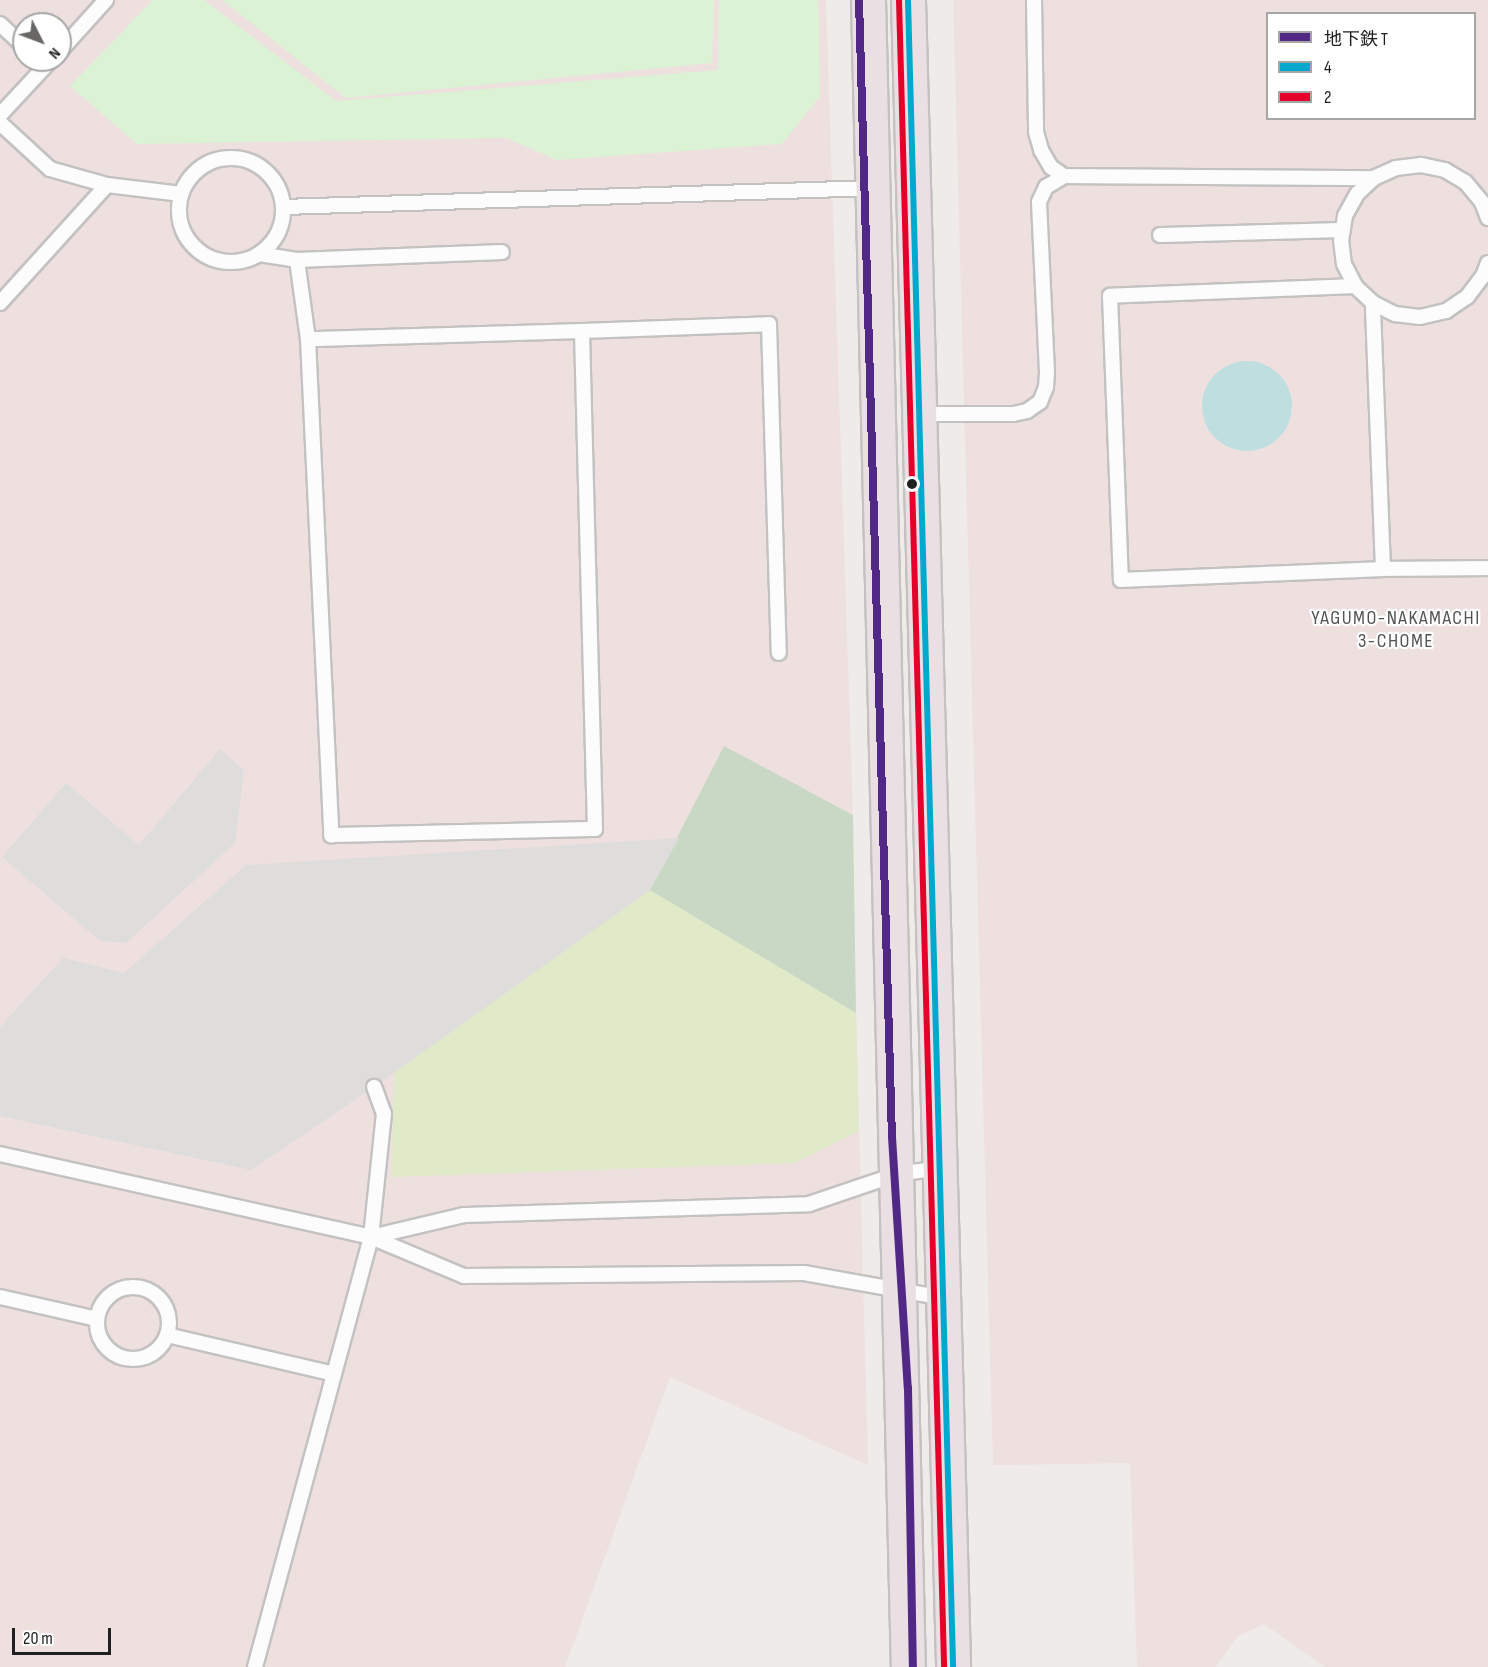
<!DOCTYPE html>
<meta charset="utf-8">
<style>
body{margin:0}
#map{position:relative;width:1488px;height:1667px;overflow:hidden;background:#eeebe8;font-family:"Sofia Sans Condensed","Noto Sans JP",sans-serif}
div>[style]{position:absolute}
.commercial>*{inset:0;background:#efe0e0}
.grass>*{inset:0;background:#e0e9c8}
.cemetery>*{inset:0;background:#c8d8c5}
.park>*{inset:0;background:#dbf2d5}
.parking>*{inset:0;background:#dedddc}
.water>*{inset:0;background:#bedee0}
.round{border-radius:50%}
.roads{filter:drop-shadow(2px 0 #c4c2c1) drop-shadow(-2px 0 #c4c2c1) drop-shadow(0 2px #c4c2c1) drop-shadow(0 -2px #c4c2c1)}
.lane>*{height:14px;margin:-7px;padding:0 7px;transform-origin:7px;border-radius:7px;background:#fcfcfc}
.lane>.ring{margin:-7px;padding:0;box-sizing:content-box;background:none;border:14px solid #fcfcfc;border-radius:50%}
.highway>*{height:33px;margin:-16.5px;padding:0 16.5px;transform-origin:16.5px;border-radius:16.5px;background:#eae0e3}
.bus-1>*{height:6px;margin:-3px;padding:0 3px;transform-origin:3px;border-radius:3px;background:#00a9ce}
.bus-2>*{height:6px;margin:-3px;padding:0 3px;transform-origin:3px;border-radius:3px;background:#e4002b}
.metro-1>*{height:8px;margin:-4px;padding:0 4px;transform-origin:4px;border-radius:4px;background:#522886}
.dots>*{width:16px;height:16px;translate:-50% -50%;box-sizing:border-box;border:3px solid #fff;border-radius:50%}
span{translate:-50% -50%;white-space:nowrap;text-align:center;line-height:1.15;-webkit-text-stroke:4.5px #fff;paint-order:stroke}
.neighbourhood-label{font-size:20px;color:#535353;letter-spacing:1.5px}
.legend{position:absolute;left:1266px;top:12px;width:210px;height:108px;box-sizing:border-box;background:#fff;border:2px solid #a6a6a6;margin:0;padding:8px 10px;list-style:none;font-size:18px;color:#202020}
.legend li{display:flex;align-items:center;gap:12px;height:30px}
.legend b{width:30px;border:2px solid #a6a6a6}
.north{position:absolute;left:12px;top:12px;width:60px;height:60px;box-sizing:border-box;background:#fff;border:2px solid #a6a6a6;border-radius:50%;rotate:132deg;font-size:16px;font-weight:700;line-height:24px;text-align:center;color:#202020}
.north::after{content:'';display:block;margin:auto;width:21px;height:27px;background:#686766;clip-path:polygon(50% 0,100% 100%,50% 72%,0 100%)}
.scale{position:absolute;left:12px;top:1628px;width:99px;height:27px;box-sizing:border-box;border:3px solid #202020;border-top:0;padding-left:8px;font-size:18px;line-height:21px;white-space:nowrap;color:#202020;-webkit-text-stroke:4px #fff;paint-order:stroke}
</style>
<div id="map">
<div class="commercial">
<i style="clip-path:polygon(evenodd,0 0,826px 0,853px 815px,724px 747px,650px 890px,856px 1013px,868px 1465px,670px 1377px,565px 1667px,0 1667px,0 0,24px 24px,60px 24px,60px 60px,24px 60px,24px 24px)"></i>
<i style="clip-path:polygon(evenodd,953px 0,1488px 0,1488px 1667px,1325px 1667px,1264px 1624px,1238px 1636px,1216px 1667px,1137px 1667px,1130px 1463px,993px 1465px,953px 0,1268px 14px,1474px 14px,1474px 118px,1268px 118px,1268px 14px)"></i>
</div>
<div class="grass">
<i style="clip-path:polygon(650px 890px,856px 1013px,859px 1131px,795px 1163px,392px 1177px,394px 1072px)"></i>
</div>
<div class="cemetery">
<i style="clip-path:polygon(724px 746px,853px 815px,856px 1013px,650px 890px)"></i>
</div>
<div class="park">
<i style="clip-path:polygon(153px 0,204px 0,336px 101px,718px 70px,719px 0,818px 0,820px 96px,782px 144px,557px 160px,506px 138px,137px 144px,70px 86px)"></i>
<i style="clip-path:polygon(222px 0,714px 0,712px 63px,346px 98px)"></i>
</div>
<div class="parking">
<i style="clip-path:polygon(220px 749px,244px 770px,235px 843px,126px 943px,100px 941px,2px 857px,66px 783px,139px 845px)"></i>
<i style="clip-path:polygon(679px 838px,650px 890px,374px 1087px,251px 1170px,0 1116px,0 1027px,63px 958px,124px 973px,246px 865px)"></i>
</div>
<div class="water">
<i class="round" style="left:1202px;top:361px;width:90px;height:90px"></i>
</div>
<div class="roads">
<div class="lane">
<i style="left:1034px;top:0;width:132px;rotate:89.1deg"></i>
<i style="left:1036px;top:132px;width:19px;rotate:74deg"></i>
<i style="left:1041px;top:150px;width:20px;rotate:60deg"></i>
<i style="left:1051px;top:167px;width:16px;rotate:35deg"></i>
<i style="left:1064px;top:176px;width:310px;rotate:0.4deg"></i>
<i style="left:0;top:24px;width:33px;rotate:43deg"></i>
<i style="left:60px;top:51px;width:69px;rotate:-48deg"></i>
<i style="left:0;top:115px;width:75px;rotate:-47.2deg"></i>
<i style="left:0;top:123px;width:68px;rotate:42.6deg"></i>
<i style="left:50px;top:169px;width:59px;rotate:15.7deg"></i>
<i style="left:107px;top:185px;width:75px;rotate:6.9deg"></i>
<i class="ring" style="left:179px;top:158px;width:90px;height:90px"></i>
<i style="left:283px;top:207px;width:590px;rotate:-1.84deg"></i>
<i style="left:1488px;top:218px;width:17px;rotate:-111deg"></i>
<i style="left:1482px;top:202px;width:26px;rotate:-130deg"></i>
<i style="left:1465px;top:182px;width:23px;rotate:-149deg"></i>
<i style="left:1445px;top:170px;width:25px;rotate:-168deg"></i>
<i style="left:1421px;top:165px;width:25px;rotate:173deg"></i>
<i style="left:1396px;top:168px;width:24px;rotate:156deg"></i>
<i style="left:1374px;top:178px;width:23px;rotate:137deg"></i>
<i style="left:1357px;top:194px;width:25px;rotate:119deg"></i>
<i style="left:1345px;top:216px;width:24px;rotate:99deg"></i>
<i style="left:1341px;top:240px;width:24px;rotate:83deg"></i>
<i style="left:1344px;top:264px;width:25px;rotate:63deg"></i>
<i style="left:1355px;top:286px;width:25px;rotate:43deg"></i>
<i style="left:1373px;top:303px;width:25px;rotate:27deg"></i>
<i style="left:1395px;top:314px;width:25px;rotate:7deg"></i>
<i style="left:1420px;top:317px;width:27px;rotate:-13deg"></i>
<i style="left:1446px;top:311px;width:25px;rotate:-34deg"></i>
<i style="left:1467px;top:297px;width:26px;rotate:-53deg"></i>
<i style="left:1483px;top:276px;width:14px;rotate:-69deg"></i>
<i style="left:1160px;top:235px;width:183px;rotate:-1.6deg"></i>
<i style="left:259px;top:254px;width:38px;rotate:9deg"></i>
<i style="left:297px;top:260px;width:205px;rotate:-2.2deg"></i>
<i style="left:297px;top:260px;width:80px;rotate:82.1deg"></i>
<i style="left:308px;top:339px;width:497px;rotate:87.3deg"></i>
<i style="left:331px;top:835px;width:264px;rotate:-1.3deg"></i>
<i style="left:595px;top:829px;width:498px;rotate:-91.5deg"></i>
<i style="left:582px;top:331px;width:274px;rotate:178.3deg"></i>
<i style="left:1355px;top:286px;width:245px;rotate:177.7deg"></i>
<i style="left:1110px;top:296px;width:284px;rotate:87.8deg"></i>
<i style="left:1121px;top:580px;width:262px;rotate:-2.4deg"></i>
<i style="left:1383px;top:569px;width:266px;rotate:-92.2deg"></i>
<i style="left:0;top:303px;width:159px;rotate:-47.8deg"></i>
<i style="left:582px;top:331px;width:187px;rotate:-2.1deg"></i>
<i style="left:769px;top:324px;width:329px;rotate:88.3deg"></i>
<i style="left:918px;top:414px;width:95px"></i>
<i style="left:1013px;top:414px;width:14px;rotate:-12deg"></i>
<i style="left:1027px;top:411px;width:16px;rotate:-35deg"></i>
<i style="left:1040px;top:402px;width:16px;rotate:-68deg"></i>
<i style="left:1046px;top:387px;width:15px;rotate:-86deg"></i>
<i style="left:1047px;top:372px;width:170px;rotate:-92.7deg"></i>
<i style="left:1039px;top:202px;width:17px;rotate:-65deg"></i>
<i style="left:1046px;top:187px;width:21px;rotate:-31deg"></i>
<i style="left:1383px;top:569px;width:105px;rotate:-0.5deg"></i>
<i style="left:0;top:1154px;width:380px;rotate:12.6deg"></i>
<i style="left:371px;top:1237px;width:101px;rotate:22.8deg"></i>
<i style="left:464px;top:1276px;width:340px;rotate:-0.5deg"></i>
<i style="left:804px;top:1273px;width:143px;rotate:10.1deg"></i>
<i style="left:371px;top:1237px;width:96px;rotate:-13.3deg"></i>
<i style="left:464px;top:1215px;width:345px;rotate:-1.8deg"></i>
<i style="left:809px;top:1204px;width:93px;rotate:-18.8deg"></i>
<i style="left:897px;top:1174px;width:43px;rotate:-7.9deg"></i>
<i class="ring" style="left:97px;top:1287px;width:58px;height:58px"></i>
<i style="left:0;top:1297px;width:99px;rotate:12.8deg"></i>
<i style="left:167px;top:1335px;width:171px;rotate:13.1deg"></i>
<i style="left:255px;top:1667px;width:445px;rotate:-74.9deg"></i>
<i style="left:371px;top:1237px;width:124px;rotate:-84deg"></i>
<i style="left:384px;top:1114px;width:29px;rotate:-110deg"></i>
</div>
<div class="highway">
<i style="left:868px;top:0;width:1667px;rotate:88.63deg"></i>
<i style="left:908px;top:0;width:1668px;rotate:88.45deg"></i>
</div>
</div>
<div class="bus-1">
<i style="left:908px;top:0;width:1668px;rotate:88.45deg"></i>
</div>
<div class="bus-2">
<i style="left:899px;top:0;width:1668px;rotate:88.45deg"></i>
</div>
<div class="metro-1">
<i style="left:859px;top:0;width:1137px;rotate:88.34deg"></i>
<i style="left:892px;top:1137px;width:252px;rotate:86.4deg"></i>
<i style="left:908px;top:1388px;width:279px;rotate:89deg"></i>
</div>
<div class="dots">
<i style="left:912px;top:484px;background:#202020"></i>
</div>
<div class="neighbourhood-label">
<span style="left:1396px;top:630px">YAGUMO-NAKAMACHI<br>3-CHOME</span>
</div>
<ul class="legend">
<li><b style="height:8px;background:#522886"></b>地下鉄 T</li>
<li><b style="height:8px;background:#00a9ce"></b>4</li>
<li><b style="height:8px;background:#e4002b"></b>2</li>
</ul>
<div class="north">N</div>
<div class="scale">20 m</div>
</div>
